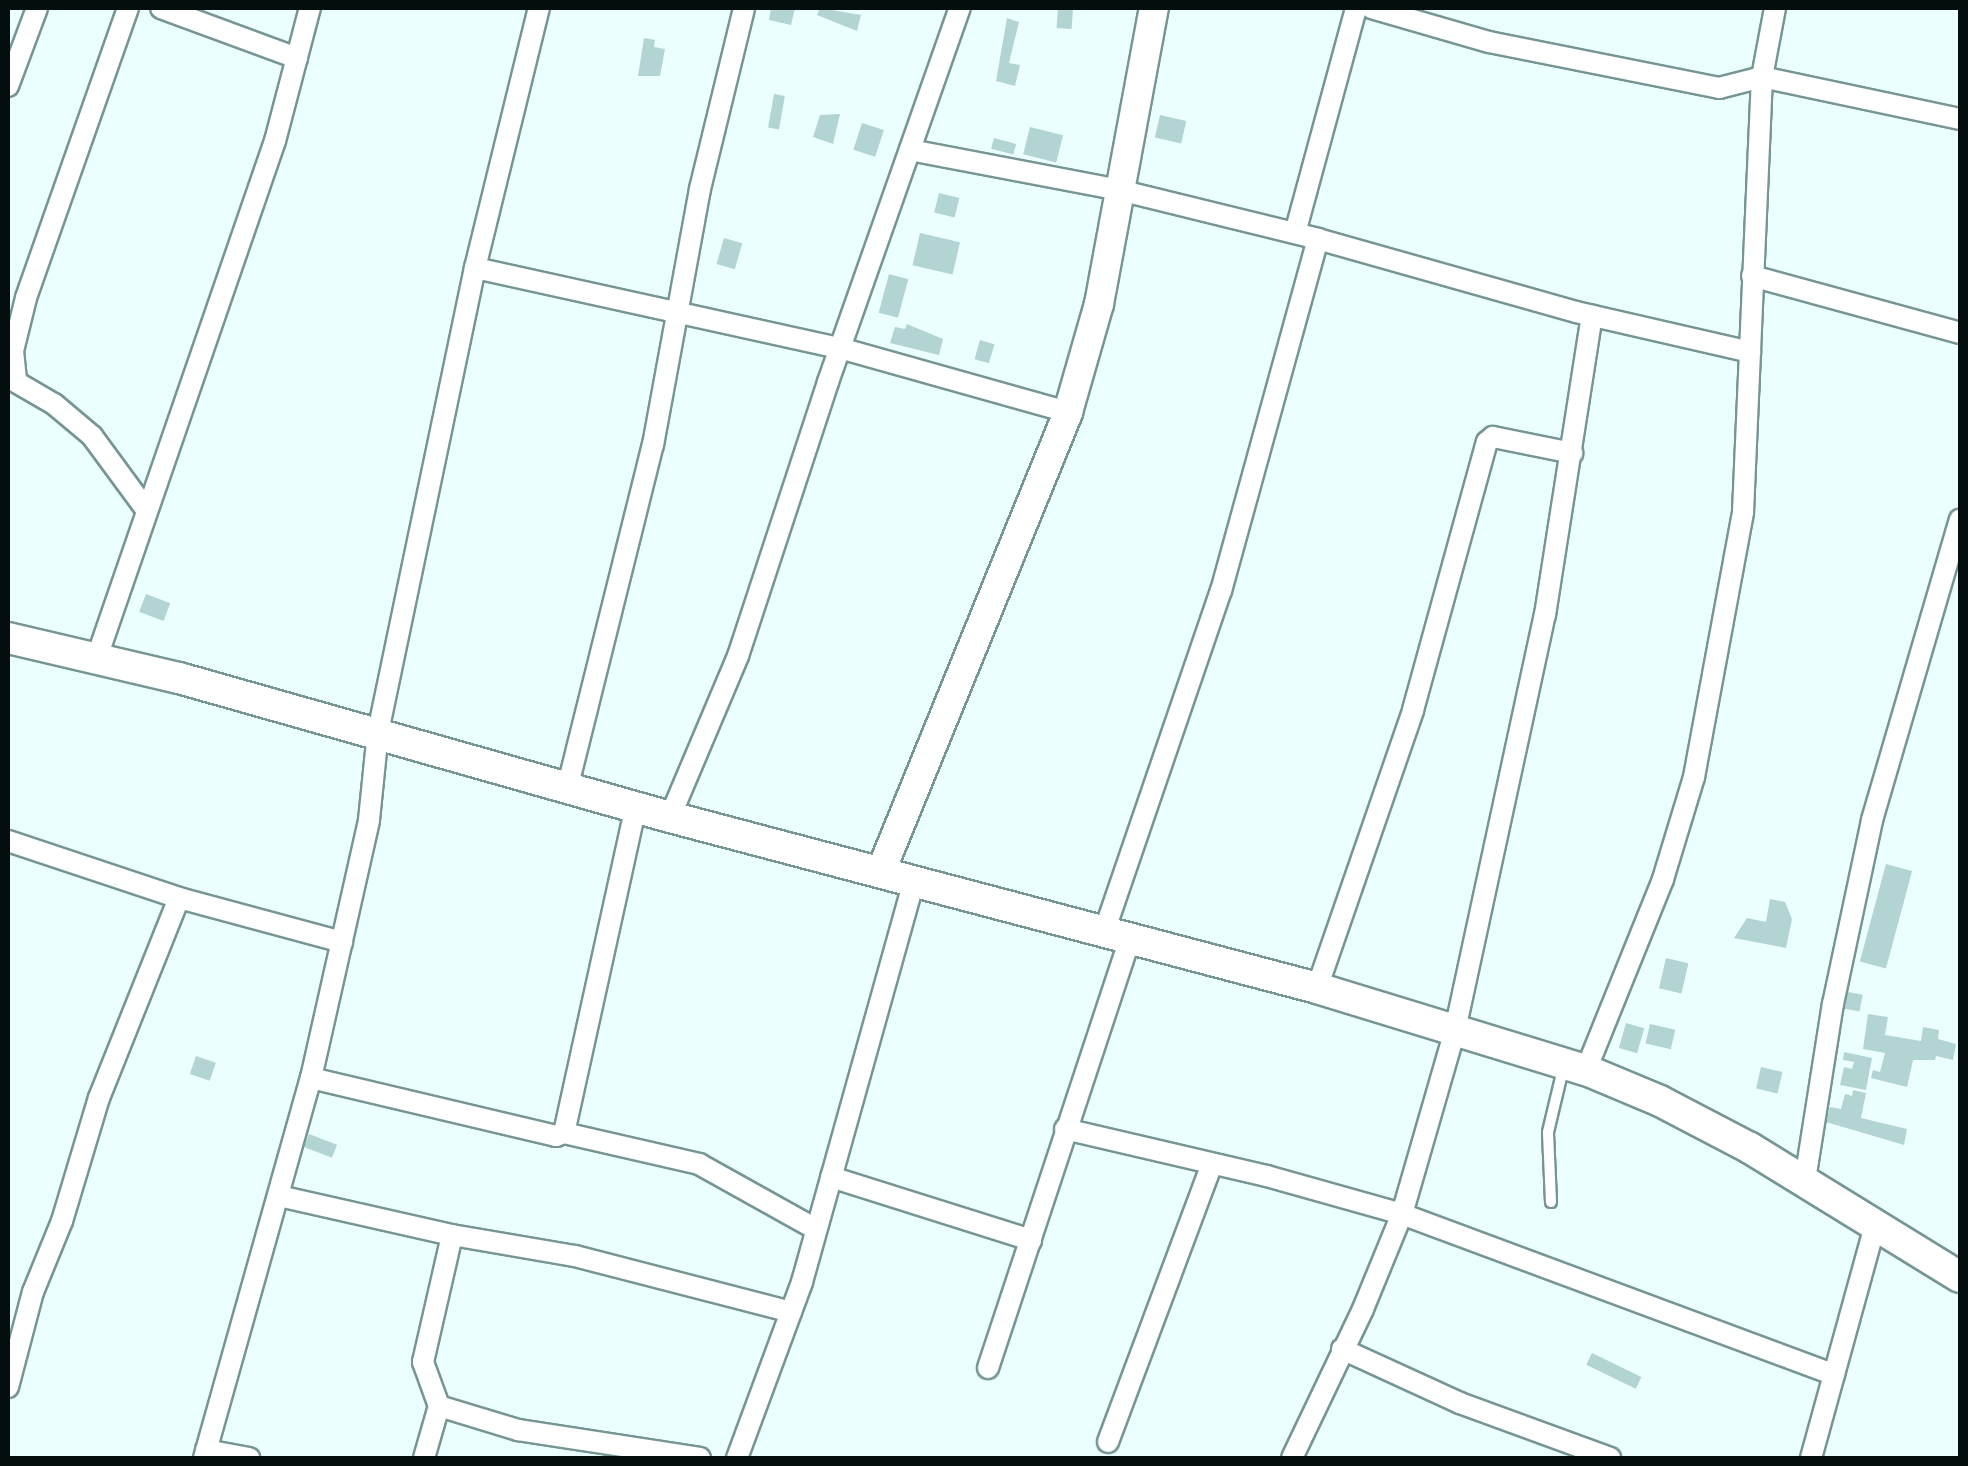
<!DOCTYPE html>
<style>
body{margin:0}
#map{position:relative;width:1968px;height:1466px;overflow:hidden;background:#eafffe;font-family:Overpass,sans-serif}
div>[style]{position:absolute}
.building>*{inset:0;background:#b2d4d3;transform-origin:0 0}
.roads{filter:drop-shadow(2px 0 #769695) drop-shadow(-2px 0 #769695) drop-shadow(0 2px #769695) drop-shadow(0 -2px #769695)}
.service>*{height:10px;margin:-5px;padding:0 5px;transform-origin:5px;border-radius:5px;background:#fff}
.minor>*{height:20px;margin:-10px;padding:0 10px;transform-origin:10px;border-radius:10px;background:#fff}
.tertiary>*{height:28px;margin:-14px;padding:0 14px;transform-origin:14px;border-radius:14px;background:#fff}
.secondary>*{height:30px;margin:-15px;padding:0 15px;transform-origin:15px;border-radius:15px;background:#fff}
span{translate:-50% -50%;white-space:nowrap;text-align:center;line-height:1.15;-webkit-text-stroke:8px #fff;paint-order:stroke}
.frame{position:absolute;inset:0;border:10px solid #040e0e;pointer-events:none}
</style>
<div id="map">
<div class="building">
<i style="clip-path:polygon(771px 8px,795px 8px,791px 25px,769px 20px)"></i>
<i style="clip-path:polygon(820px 8px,861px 15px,857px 31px,817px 15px)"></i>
<i style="left:1058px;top:8px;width:15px;height:20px;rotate:4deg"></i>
<i style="clip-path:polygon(1007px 18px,1019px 22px,1009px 63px,1020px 65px,1015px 86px,996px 81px)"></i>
<i style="clip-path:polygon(644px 38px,655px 40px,654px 47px,665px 49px,660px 76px,638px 76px)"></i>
<i style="left:774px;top:94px;width:11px;height:34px;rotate:10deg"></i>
<i style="clip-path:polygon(840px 114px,833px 144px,813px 137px,820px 115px)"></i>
<i style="left:1160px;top:115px;width:27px;height:23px;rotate:13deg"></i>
<i style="left:862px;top:123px;width:23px;height:28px;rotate:18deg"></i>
<i style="left:1030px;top:127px;width:34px;height:28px;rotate:14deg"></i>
<i style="left:994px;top:138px;width:23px;height:11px;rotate:15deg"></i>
<i style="left:939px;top:193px;width:21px;height:20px;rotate:14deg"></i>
<i style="left:920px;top:233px;width:41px;height:33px;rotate:13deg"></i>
<i style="left:724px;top:238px;width:19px;height:27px;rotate:16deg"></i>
<i style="left:889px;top:274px;width:20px;height:40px;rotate:15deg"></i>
<i style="clip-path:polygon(907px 324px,943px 339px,939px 355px,890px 343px,895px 327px,905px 329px)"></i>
<i style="left:980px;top:340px;width:15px;height:20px;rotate:16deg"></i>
<i style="left:146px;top:594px;width:26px;height:19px;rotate:21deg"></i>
<i style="left:1886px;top:864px;width:27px;height:101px;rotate:15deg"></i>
<i style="clip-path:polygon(1770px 899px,1785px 902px,1792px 919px,1786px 948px,1734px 938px,1747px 918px,1766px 922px)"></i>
<i style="left:1666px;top:958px;width:23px;height:31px;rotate:13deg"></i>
<i style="left:1848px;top:992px;width:15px;height:17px;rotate:11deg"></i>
<i style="clip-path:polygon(1868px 1014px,1888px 1017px,1885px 1035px,1921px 1041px,1923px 1027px,1939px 1030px,1938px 1039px,1956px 1044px,1953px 1060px,1936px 1056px,1935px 1060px,1913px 1060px,1907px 1087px,1871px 1078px,1873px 1070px,1880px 1072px,1885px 1053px,1863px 1049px)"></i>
<i style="left:1626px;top:1023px;width:19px;height:26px;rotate:16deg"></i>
<i style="left:1650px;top:1024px;width:26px;height:20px;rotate:13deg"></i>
<i style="clip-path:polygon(1844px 1052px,1872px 1058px,1866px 1090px,1840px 1085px,1844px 1067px,1852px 1069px,1854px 1062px,1843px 1060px)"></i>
<i style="left:196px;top:1056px;width:21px;height:19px;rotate:19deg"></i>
<i style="left:1761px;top:1067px;width:22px;height:22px;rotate:13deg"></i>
<i style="clip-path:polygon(1853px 1090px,1866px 1093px,1861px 1118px,1907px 1129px,1904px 1145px,1826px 1122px,1830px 1107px,1841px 1109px,1845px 1094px,1852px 1096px)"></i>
<i style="left:309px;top:1134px;width:30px;height:14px;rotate:21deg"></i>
<i style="left:1592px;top:1353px;width:55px;height:13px;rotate:26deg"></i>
</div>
<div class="roads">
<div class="service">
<i style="left:1551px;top:1202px;width:70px;rotate:-92.5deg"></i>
<i style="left:1548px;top:1132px;width:69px;rotate:-76.6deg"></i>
</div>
<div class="minor">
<i style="left:128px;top:8px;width:307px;rotate:109.4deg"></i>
<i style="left:26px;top:298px;width:55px;rotate:103.8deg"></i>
<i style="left:13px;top:351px;width:31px;rotate:84deg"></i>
<i style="left:16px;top:382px;width:44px;rotate:30.1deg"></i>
<i style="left:54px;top:404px;width:50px;rotate:40.1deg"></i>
<i style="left:92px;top:436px;width:93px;rotate:53.7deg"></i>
<i style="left:161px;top:8px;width:145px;rotate:20.2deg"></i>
<i style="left:1371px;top:8px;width:123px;rotate:16.1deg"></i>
<i style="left:1489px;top:42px;width:235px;rotate:11.3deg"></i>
<i style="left:1719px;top:88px;width:44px;rotate:-14.3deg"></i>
<i style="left:1762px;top:77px;width:202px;rotate:12deg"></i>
<i style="left:8px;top:86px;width:83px;rotate:-69.6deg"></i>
<i style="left:910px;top:150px;width:213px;rotate:10.8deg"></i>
<i style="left:1119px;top:190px;width:205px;rotate:13.8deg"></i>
<i style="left:1318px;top:239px;width:268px;rotate:15.8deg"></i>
<i style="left:1576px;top:312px;width:179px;rotate:12.9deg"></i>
<i style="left:1295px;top:233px;width:233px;rotate:-74.8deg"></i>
<i style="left:475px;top:268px;width:374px;rotate:12.4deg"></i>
<i style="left:840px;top:348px;width:237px;rotate:15.7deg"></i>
<i style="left:1752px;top:276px;width:216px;rotate:15.3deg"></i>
<i style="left:97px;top:657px;width:546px;rotate:-70.97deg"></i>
<i style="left:275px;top:141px;width:138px;rotate:-75.3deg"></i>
<i style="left:568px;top:785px;width:350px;rotate:-76deg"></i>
<i style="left:653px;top:445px;width:260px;rotate:-79.6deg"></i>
<i style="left:700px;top:189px;width:186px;rotate:-76.3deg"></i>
<i style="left:670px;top:817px;width:175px;rotate:-67.1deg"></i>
<i style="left:738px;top:656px;width:288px;rotate:-71.8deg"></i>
<i style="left:828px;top:382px;width:397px;rotate:-70.6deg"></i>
<i style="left:8px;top:841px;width:180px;rotate:18.4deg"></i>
<i style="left:1104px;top:932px;width:361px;rotate:-71.1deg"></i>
<i style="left:1221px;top:591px;width:365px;rotate:-74.6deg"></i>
<i style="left:1317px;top:988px;width:294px;rotate:-70.9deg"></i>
<i style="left:1413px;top:710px;width:278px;rotate:-74.6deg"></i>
<i style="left:1487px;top:442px;width:8px;rotate:-40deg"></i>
<i style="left:1493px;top:437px;width:81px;rotate:11.4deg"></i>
<i style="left:1586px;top:1070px;width:206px;rotate:-68deg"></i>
<i style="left:1663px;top:879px;width:107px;rotate:-73.1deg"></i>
<i style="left:1694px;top:777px;width:269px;rotate:-79.5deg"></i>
<i style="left:1743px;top:512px;width:435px;rotate:-87.5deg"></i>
<i style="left:1762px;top:77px;width:70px;rotate:-79.3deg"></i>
<i style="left:311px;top:1078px;width:252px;rotate:13.3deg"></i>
<i style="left:556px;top:1136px;width:9px;rotate:-21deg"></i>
<i style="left:564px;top:1133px;width:139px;rotate:12.9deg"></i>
<i style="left:699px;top:1164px;width:134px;rotate:29.1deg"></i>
<i style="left:1065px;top:1129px;width:207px;rotate:13.1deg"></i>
<i style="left:1267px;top:1176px;width:140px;rotate:15.7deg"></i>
<i style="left:1402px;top:1214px;width:461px;rotate:20.4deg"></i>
<i style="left:564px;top:1133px;width:335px;rotate:-77.6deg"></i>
<i style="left:831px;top:1177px;width:210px;rotate:17.5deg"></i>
<i style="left:1805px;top:1180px;width:178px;rotate:-81deg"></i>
<i style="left:1833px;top:1004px;width:188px;rotate:-78deg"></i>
<i style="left:1872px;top:820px;width:313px;rotate:-73.7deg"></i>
<i style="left:279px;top:1196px;width:177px;rotate:12.7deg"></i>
<i style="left:452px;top:1235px;width:125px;rotate:9.7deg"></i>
<i style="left:575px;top:1256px;width:223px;rotate:14.5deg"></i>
<i style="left:1342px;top:1349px;width:130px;rotate:24.6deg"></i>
<i style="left:1460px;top:1403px;width:160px;rotate:20.1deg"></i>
<i style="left:988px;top:1368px;width:453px;rotate:-71.7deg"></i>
<i style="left:8px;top:1387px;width:98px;rotate:-75.3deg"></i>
<i style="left:33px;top:1292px;width:77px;rotate:-67.8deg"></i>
<i style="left:62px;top:1221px;width:128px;rotate:-73.3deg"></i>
<i style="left:99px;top:1098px;width:215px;rotate:-68.2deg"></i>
<i style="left:179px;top:898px;width:169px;rotate:15.1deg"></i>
<i style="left:439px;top:1406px;width:47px;rotate:-110deg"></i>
<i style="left:423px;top:1362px;width:130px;rotate:-77.1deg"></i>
<i style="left:1108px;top:1442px;width:294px;rotate:-69.5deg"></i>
<i style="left:206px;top:1450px;width:44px;rotate:10.5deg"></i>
<i style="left:204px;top:1458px;width:395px;rotate:-74.3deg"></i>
<i style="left:311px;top:1078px;width:264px;rotate:-77.3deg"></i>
<i style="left:369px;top:820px;width:88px;rotate:-84.2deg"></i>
<i style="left:378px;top:732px;width:474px;rotate:-78.2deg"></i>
<i style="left:475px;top:268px;width:268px;rotate:-76.2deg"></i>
<i style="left:424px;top:1458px;width:54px;rotate:-73.9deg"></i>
<i style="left:439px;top:1406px;width:83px;rotate:16.9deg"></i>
<i style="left:518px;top:1430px;width:184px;rotate:8.7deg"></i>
<i style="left:737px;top:1458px;width:188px;rotate:-69.7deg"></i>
<i style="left:802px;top:1282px;width:416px;rotate:-74.4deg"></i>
<i style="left:1292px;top:1458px;width:165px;rotate:-64.5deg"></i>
<i style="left:1363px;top:1309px;width:103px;rotate:-67.7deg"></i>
<i style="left:1402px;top:1214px;width:191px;rotate:-73.9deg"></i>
<i style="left:1455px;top:1030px;width:425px;rotate:-77.8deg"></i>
<i style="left:1545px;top:615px;width:303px;rotate:-81.1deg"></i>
<i style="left:1811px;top:1458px;width:245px;rotate:-74.6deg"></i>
</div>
<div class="tertiary">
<i style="left:881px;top:871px;width:496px;rotate:-67.8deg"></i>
<i style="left:1068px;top:412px;width:112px;rotate:-74deg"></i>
<i style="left:1099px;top:304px;width:301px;rotate:-79.5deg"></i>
</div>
<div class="secondary">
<i style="left:8px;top:638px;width:176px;rotate:13.2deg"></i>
<i style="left:179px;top:678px;width:510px;rotate:15.81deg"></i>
<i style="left:670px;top:817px;width:669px;rotate:14.8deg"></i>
<i style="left:1317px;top:988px;width:281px;rotate:17deg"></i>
<i style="left:1586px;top:1070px;width:80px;rotate:22.7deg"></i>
<i style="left:1660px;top:1101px;width:102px;rotate:27.6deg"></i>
<i style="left:1750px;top:1148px;width:246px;rotate:31.6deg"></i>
</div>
</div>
<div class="frame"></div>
</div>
